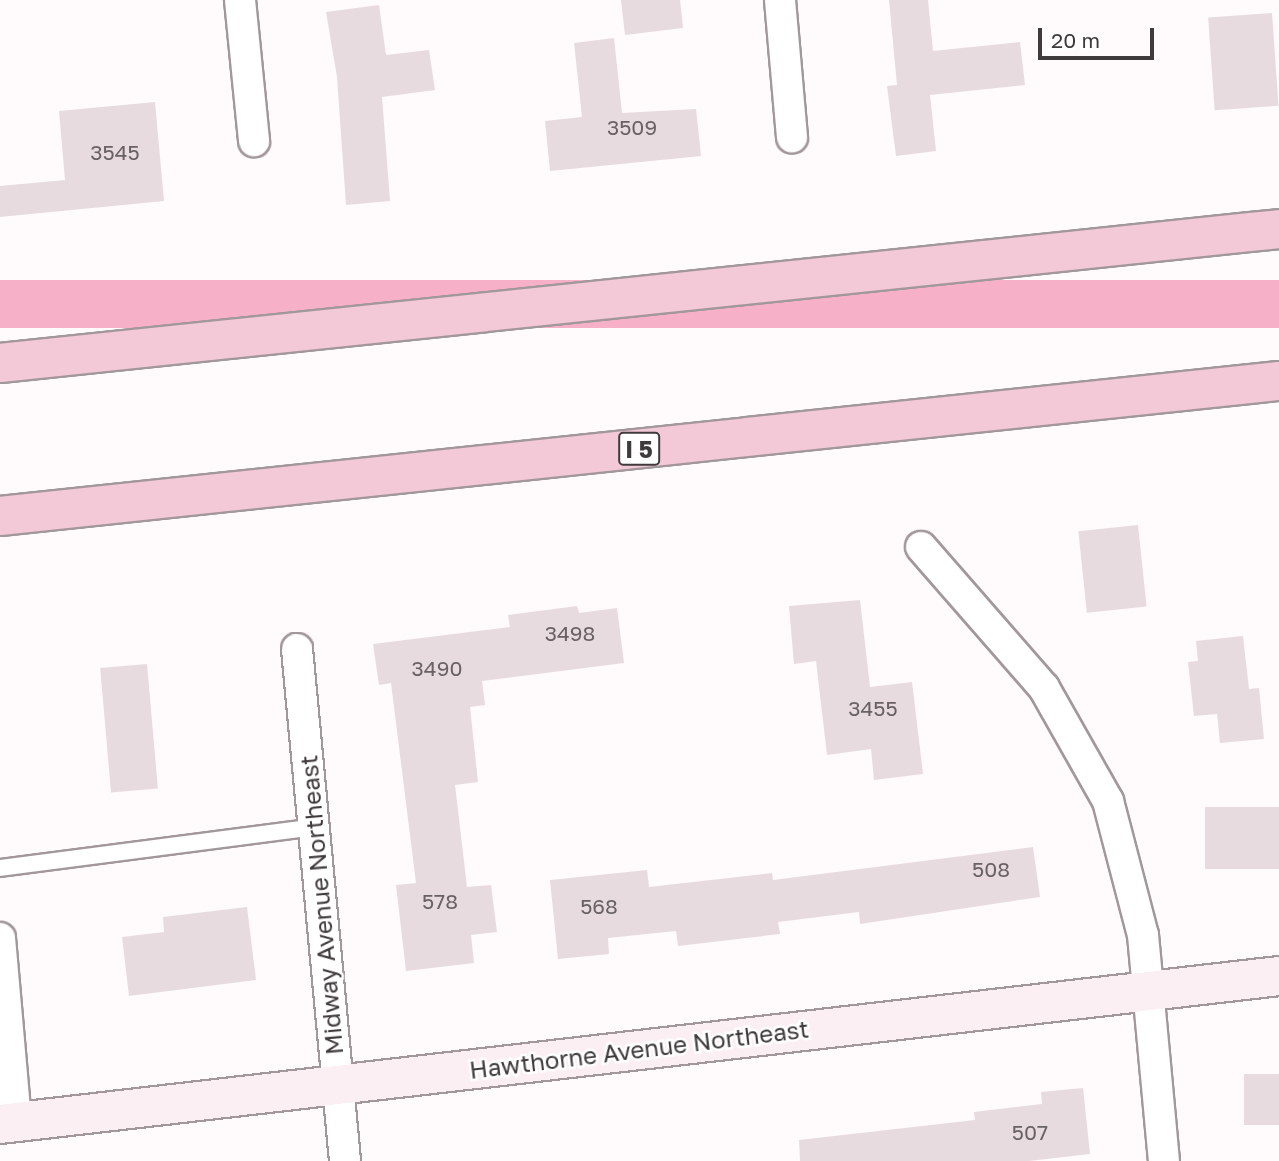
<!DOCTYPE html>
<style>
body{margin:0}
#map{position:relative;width:1279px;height:1161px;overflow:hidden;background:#fffafb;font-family:"Golos Text",sans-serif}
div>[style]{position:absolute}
.green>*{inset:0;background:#f6b1c9;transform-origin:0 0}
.building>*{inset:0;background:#e8dbdf;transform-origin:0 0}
.roads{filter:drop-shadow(2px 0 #a2979a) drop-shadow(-2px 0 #a2979a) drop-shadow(0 2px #a2979a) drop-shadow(0 -2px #a2979a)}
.service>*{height:16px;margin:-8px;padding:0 8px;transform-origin:8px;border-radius:8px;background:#fff}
.minor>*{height:30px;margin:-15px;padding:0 15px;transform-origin:15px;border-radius:15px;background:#fff}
.secondary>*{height:38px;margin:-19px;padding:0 19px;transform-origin:19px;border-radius:19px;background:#fbeff3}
.motorway>*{height:38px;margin:-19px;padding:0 19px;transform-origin:19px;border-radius:19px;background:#f3c9d7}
span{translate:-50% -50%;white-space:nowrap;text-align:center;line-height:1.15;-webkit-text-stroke:5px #fff;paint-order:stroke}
.number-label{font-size:21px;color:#696264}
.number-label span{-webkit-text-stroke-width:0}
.shield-label span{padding:2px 5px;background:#fff;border:2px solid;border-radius:5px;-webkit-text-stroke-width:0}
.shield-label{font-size:23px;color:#3f3a3b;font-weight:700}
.street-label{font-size:24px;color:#3f3a3b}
.scale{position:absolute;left:1038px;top:28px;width:116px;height:32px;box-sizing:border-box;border:4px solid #3f3a3b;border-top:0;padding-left:9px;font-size:21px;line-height:24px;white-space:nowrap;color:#3f3a3b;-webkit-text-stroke:5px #fff;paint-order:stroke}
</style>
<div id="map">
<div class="green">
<i style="left:1279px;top:280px;width:48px;height:1286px;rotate:90deg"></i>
</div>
<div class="building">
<i style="clip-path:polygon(621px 0,680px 0,683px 28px,625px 35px)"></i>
<i style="clip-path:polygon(889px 0,928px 0,933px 51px,1020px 42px,1025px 85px,930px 95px,936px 151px,896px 156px,887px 86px,897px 85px)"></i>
<i style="clip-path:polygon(379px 5px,386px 55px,429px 50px,435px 90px,382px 97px,390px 201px,346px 205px,337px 77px,326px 12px)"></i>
<i style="left:1272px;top:13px;width:93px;height:64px;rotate:86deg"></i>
<i style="clip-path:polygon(614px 38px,622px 113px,696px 109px,701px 156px,550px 171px,545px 121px,582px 117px,574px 43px)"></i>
<i style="clip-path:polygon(155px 102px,164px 201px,0 217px,0 186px,65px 180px,59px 111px)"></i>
<i style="left:1138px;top:525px;width:82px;height:60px;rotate:84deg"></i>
<i style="clip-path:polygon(860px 600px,870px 687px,912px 682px,923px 774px,874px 780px,871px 749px,827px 755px,816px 661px,794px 664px,789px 606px)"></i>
<i style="clip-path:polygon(577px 606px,579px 613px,617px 608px,624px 663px,482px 681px,485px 705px,470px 707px,478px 782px,455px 785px,467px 887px,491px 885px,497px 932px,471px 935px,474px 963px,406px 971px,396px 885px,416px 883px,391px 683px,379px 685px,373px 644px,510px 627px,508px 615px)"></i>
<i style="clip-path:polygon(1243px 636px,1249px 689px,1259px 688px,1264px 739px,1220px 743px,1217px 714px,1194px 716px,1188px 662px,1198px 661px,1196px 641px)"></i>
<i style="left:147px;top:664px;width:125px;height:47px;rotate:85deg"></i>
<i style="left:1279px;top:807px;width:62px;height:74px;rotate:90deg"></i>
<i style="clip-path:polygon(1033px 847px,1040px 897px,860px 924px,859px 912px,778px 922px,780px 934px,678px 946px,676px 931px,608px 938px,609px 954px,558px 959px,550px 880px,647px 870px,649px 887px,772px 873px,773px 880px)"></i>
<i style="clip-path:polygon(247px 907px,256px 980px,129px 996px,122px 937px,164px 932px,163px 917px)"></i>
<i style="left:1279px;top:1074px;width:51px;height:35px;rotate:90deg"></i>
<i style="clip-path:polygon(1083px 1088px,1090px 1154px,1029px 1161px,800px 1161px,799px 1140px,975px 1120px,974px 1112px,1042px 1104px,1041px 1092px)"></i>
</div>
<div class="roads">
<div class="service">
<i style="left:0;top:868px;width:317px;rotate:-7.4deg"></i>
</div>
<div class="minor">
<i style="left:240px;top:0;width:142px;rotate:84.3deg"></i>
<i style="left:780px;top:0;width:138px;rotate:85deg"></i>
<i style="left:921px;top:547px;width:187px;rotate:48.9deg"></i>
<i style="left:1044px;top:688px;width:130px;rotate:60.5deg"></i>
<i style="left:1108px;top:801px;width:138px;rotate:75.4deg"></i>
<i style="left:1143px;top:935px;width:227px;rotate:84.7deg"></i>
<i style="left:297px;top:649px;width:514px;rotate:84.64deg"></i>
<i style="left:0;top:938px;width:185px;rotate:85deg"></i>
</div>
<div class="secondary">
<i style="left:0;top:1124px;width:1288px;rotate:-6.6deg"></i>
</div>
<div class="motorway">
<i style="left:0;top:363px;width:1286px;rotate:-5.98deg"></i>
<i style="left:0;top:516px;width:1286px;rotate:-6.03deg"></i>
</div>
</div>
<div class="number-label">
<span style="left:632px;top:127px">3509</span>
<span style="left:115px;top:152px">3545</span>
<span style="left:570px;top:633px">3498</span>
<span style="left:437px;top:668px">3490</span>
<span style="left:873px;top:708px">3455</span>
<span style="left:991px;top:869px">508</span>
<span style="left:440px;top:901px">578</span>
<span style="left:599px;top:906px">568</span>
<span style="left:1030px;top:1132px">507</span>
</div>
<div class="shield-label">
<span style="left:639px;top:449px">I 5</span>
</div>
<div class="street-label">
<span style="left:321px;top:905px;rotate:-95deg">Midway Avenue Northeast</span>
<span style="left:639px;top:1049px;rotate:-7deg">Hawthorne Avenue Northeast</span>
</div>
<div class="scale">20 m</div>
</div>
